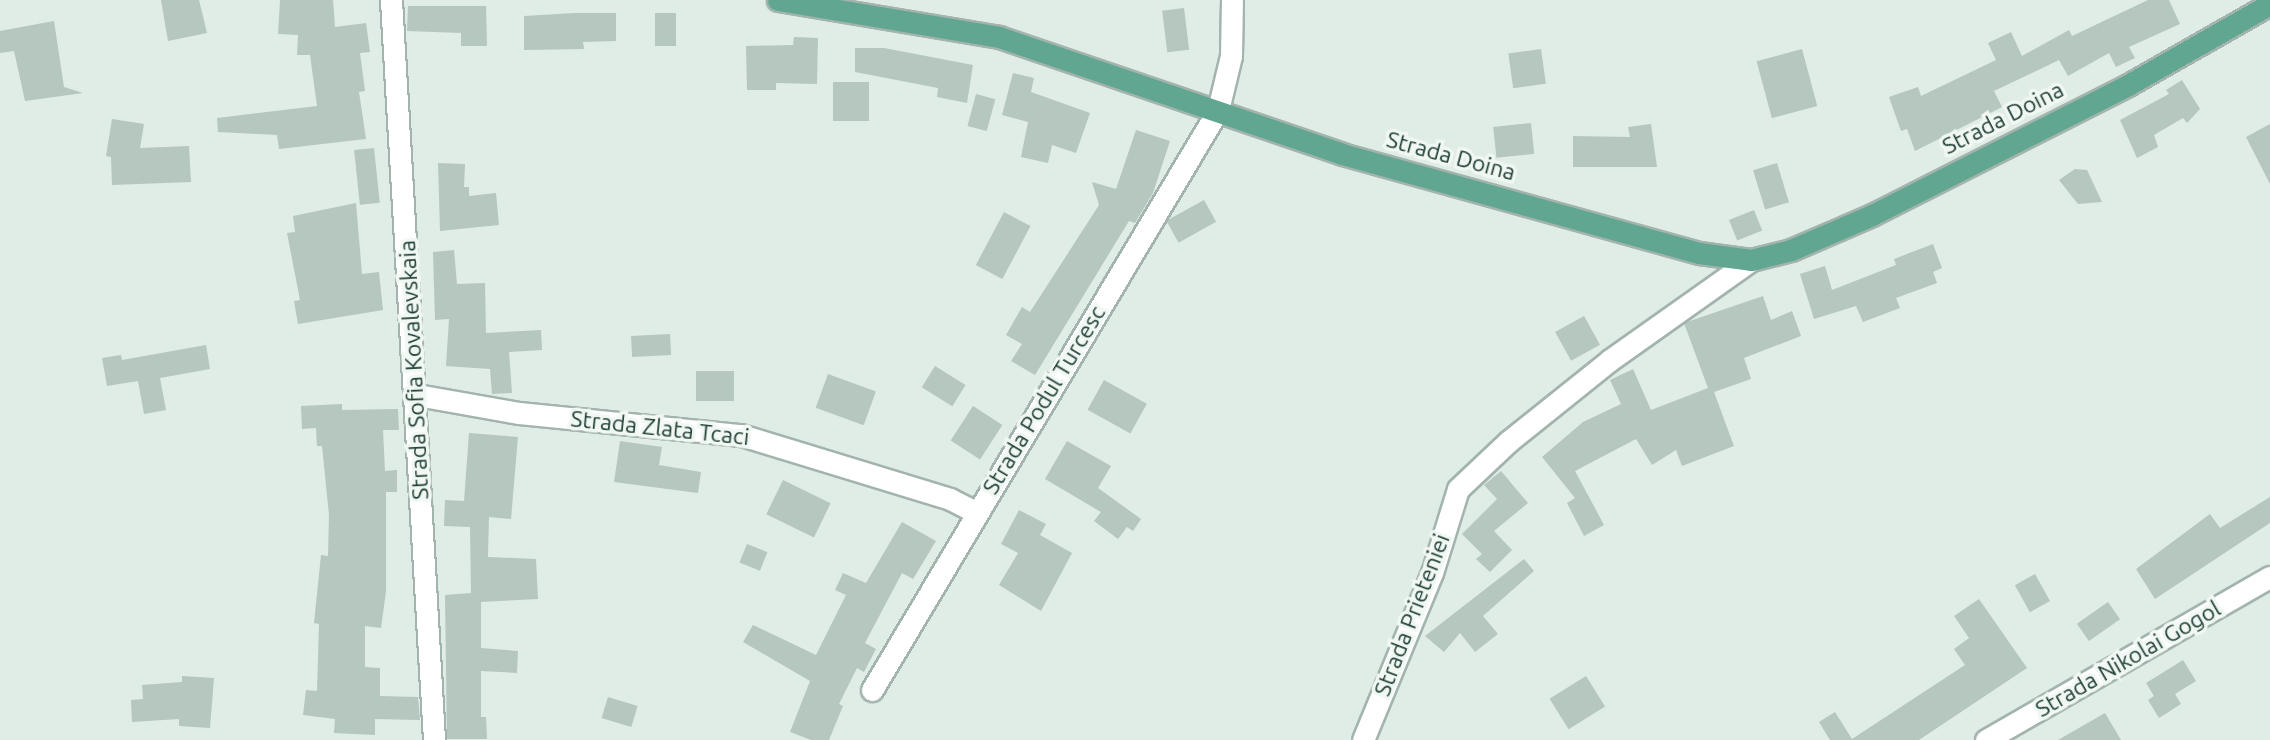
<!DOCTYPE html>
<style>
body{margin:0}
#map{position:relative;width:2270px;height:740px;overflow:hidden;background:#e0ece6;font-family:Ubuntu,sans-serif}
div>[style]{position:absolute}
.building>*{inset:0;background:#b5c7bf;transform-origin:0 0}
.roads{filter:drop-shadow(2px 0 #a2b4ad) drop-shadow(-2px 0 #a2b4ad) drop-shadow(0 2px #a2b4ad) drop-shadow(0 -2px #a2b4ad)}
.minor>*{height:21px;margin:-10.5px;padding:0 10.5px;transform-origin:10.5px;border-radius:10.5px;background:#fff}
.primary>*{height:21px;margin:-10.5px;padding:0 10.5px;transform-origin:10.5px;border-radius:10.5px;background:#60a690}
span{translate:-50% -50%;white-space:nowrap;text-align:center;line-height:1.15;-webkit-text-stroke:7px #f1f8f4;paint-order:stroke}
.street-label{font-size:23px;color:#1f3e34}
</style>
<div id="map">
<div class="building">
<i style="clip-path:polygon(161px 0,199px 0,207px 33px,168px 41px)"></i>
<i style="clip-path:polygon(280px 0,333px 0,335px 27px,366px 23px,370px 52px,360px 53px,365px 91px,359px 92px,366px 139px,279px 149px,277px 135px,218px 132px,217px 118px,317px 106px,310px 55px,297px 55px,298px 35px,278px 34px)"></i>
<i style="clip-path:polygon(2148px 0,2169px 0,2180px 24px,2129px 47px,2135px 58px,2116px 67px,2109px 53px,2068px 76px,2059px 60px,1994px 91px,2002px 107px,1915px 151px,1907px 129px,1901px 131px,1889px 97px,1918px 87px,1921px 96px,1996px 60px,1988px 43px,2011px 32px,2022px 56px,2069px 30px,2072px 36px)"></i>
<i style="clip-path:polygon(408px 6px,486px 6px,487px 46px,461px 46px,461px 33px,407px 31px)"></i>
<i style="left:1184px;top:8px;width:42px;height:22px;rotate:83deg"></i>
<i style="clip-path:polygon(575px 13px,616px 13px,616px 41px,583px 42px,584px 49px,524px 50px,524px 16px)"></i>
<i style="left:655px;top:13px;width:21px;height:33px"></i>
<i style="clip-path:polygon(54px 21px,64px 87px,83px 93px,25px 101px,14px 51px,0 53px,0 31px)"></i>
<i style="clip-path:polygon(794px 37px,818px 38px,817px 84px,776px 83px,776px 90px,747px 90px,746px 46px,793px 45px)"></i>
<i style="clip-path:polygon(855px 48px,884px 48px,973px 65px,967px 103px,937px 97px,938px 88px,855px 72px)"></i>
<i style="left:1541px;top:49px;width:35px;height:33px;rotate:82deg"></i>
<i style="left:1802px;top:49px;width:59px;height:47px;rotate:75deg"></i>
<i style="clip-path:polygon(1013px 73px,1034px 78px,1031px 92px,1090px 113px,1076px 153px,1052px 145px,1048px 163px,1021px 157px,1028px 122px,1002px 115px)"></i>
<i style="clip-path:polygon(2182px 80px,2200px 109px,2187px 123px,2183px 118px,2154px 135px,2158px 147px,2137px 158px,2120px 120px,2169px 94px,2166px 90px)"></i>
<i style="left:833px;top:82px;width:36px;height:39px"></i>
<i style="left:976px;top:94px;width:20px;height:33px;rotate:15deg"></i>
<i style="clip-path:polygon(112px 119px,144px 124px,140px 148px,189px 146px,191px 182px,112px 185px,111px 157px,106px 156px)"></i>
<i style="left:1531px;top:123px;width:31px;height:38px;rotate:84deg"></i>
<i style="clip-path:polygon(1651px 124px,1657px 167px,1573px 167px,1573px 136px,1630px 137px,1628px 127px)"></i>
<i style="clip-path:polygon(2270px 124px,2270px 184px,2246px 137px)"></i>
<i style="clip-path:polygon(1136px 130px,1170px 141px,1153px 193px,1135px 223px,1129px 221px,1035px 375px,1011px 361px,1022px 344px,1006px 335px,1022px 307px,1030px 312px,1099px 205px,1092px 182px,1116px 189px)"></i>
<i style="left:374px;top:148px;width:55px;height:20px;rotate:84deg"></i>
<i style="clip-path:polygon(438px 163px,465px 164px,464px 187px,469px 187px,469px 196px,496px 193px,499px 225px,440px 231px)"></i>
<i style="left:1777px;top:163px;width:41px;height:25px;rotate:73deg"></i>
<i style="clip-path:polygon(2075px 169px,2087px 170px,2102px 202px,2078px 204px,2059px 180px)"></i>
<i style="left:1204px;top:200px;width:25px;height:43px;rotate:61deg"></i>
<i style="clip-path:polygon(356px 203px,362px 274px,379px 272px,383px 310px,298px 324px,294px 301px,300px 300px,287px 233px,295px 232px,293px 216px)"></i>
<i style="left:1754px;top:210px;width:22px;height:27px;rotate:68deg"></i>
<i style="left:1004px;top:212px;width:30px;height:60px;rotate:28deg"></i>
<i style="clip-path:polygon(1933px 244px,1942px 268px,1933px 272px,1937px 283px,1896px 298px,1900px 308px,1863px 322px,1856px 306px,1814px 319px,1800px 274px,1825px 266px,1832px 290px,1896px 265px,1894px 259px)"></i>
<i style="clip-path:polygon(454px 250px,457px 284px,485px 283px,486px 333px,541px 330px,542px 350px,509px 352px,512px 393px,492px 394px,490px 369px,446px 366px,449px 319px,435px 320px,433px 252px)"></i>
<i style="clip-path:polygon(1763px 296px,1771px 320px,1792px 311px,1801px 336px,1744px 358px,1751px 379px,1714px 392px,1734px 446px,1682px 466px,1676px 450px,1652px 465px,1636px 439px,1575px 471px,1604px 525px,1584px 536px,1567px 503px,1575px 498px,1542px 457px,1583px 422px,1621px 404px,1610px 380px,1633px 369px,1651px 410px,1708px 388px,1684px 323px)"></i>
<i style="left:1584px;top:316px;width:33px;height:33px;rotate:61deg"></i>
<i style="left:670px;top:334px;width:21px;height:39px;rotate:87deg"></i>
<i style="clip-path:polygon(206px 345px,210px 369px,160px 378px,166px 410px,144px 414px,138px 381px,107px 386px,102px 358px,121px 355px,122px 360px)"></i>
<i style="left:935px;top:366px;width:36px;height:25px;rotate:32deg"></i>
<i style="left:696px;top:371px;width:38px;height:30px"></i>
<i style="left:828px;top:374px;width:51px;height:36px;rotate:20deg"></i>
<i style="left:1104px;top:380px;width:49px;height:34px;rotate:29deg"></i>
<i style="clip-path:polygon(342px 404px,342px 410px,398px 409px,399px 430px,383px 430px,385px 471px,397px 470px,397px 492px,386px 492px,386px 591px,381px 628px,365px 626px,365px 667px,380px 668px,380px 696px,418px 697px,420px 720px,375px 719px,375px 735px,334px 733px,335px 719px,303px 715px,306px 690px,317px 691px,319px 624px,314px 623px,321px 555px,328px 556px,329px 515px,322px 446px,317px 446px,316px 428px,302px 429px,301px 406px)"></i>
<i style="left:973px;top:406px;width:35px;height:41px;rotate:33deg"></i>
<i style="clip-path:polygon(469px 433px,518px 437px,511px 519px,489px 517px,488px 557px,536px 559px,538px 599px,481px 602px,481px 648px,518px 651px,517px 673px,481px 671px,481px 717px,486px 717px,487px 739px,447px 739px,445px 595px,471px 593px,470px 527px,444px 526px,445px 500px,464px 501px)"></i>
<i style="clip-path:polygon(620px 441px,662px 447px,659px 465px,701px 472px,698px 493px,614px 482px)"></i>
<i style="clip-path:polygon(1067px 441px,1111px 466px,1098px 488px,1141px 519px,1133px 531px,1127px 527px,1118px 539px,1094px 521px,1101px 512px,1045px 479px)"></i>
<i style="clip-path:polygon(1501px 471px,1528px 503px,1494px 531px,1512px 550px,1490px 572px,1476px 559px,1482px 554px,1462px 534px,1497px 499px,1484px 485px)"></i>
<i style="left:783px;top:480px;width:53px;height:38px;rotate:26deg"></i>
<i style="clip-path:polygon(2270px 497px,2270px 523px,2155px 599px,2136px 569px,2210px 514px,2220px 528px)"></i>
<i style="clip-path:polygon(1019px 510px,1046px 524px,1040px 535px,1072px 553px,1041px 611px,999px 585px,1018px 553px,1001px 544px)"></i>
<i style="clip-path:polygon(902px 522px,936px 541px,913px 579px,902px 573px,865px 643px,876px 649px,864px 672px,857px 668px,839px 704px,843px 706px,829px 740px,811px 740px,790px 732px,810px 681px,743px 642px,753px 625px,816px 655px,846px 595px,835px 590px,843px 573px,866px 583px)"></i>
<i style="left:747px;top:544px;width:22px;height:20px;rotate:22deg"></i>
<i style="clip-path:polygon(1524px 559px,1534px 571px,1483px 616px,1498px 634px,1475px 652px,1460px 633px,1444px 652px,1425px 636px)"></i>
<i style="left:2035px;top:574px;width:31px;height:23px;rotate:61deg"></i>
<i style="clip-path:polygon(1979px 599px,2027px 668px,1919px 740px,1830px 740px,1819px 722px,1835px 712px,1852px 739px,1965px 665px,1954px 649px,1969px 638px,1954px 616px)"></i>
<i style="left:2108px;top:602px;width:21px;height:38px;rotate:55deg"></i>
<i style="clip-path:polygon(2183px 660px,2196px 681px,2175px 694px,2181px 704px,2159px 718px,2148px 700px,2154px 696px,2146px 683px)"></i>
<i style="clip-path:polygon(182px 676px,214px 678px,210px 728px,179px 726px,179px 719px,132px 722px,131px 700px,143px 699px,142px 685px,182px 682px)"></i>
<i style="left:1586px;top:676px;width:36px;height:43px;rotate:58deg"></i>
<i style="left:608px;top:697px;width:31px;height:22px;rotate:17deg"></i>
<i style="clip-path:polygon(2105px 713px,2121px 740px,2058px 740px)"></i>
</div>
<div class="roads">
<div class="minor">
<i style="left:391px;top:0;width:741px;rotate:86.67deg"></i>
<i style="left:417px;top:395px;width:104px;rotate:10deg"></i>
<i style="left:519px;top:413px;width:223px;rotate:5.7deg"></i>
<i style="left:741px;top:435px;width:219px;rotate:17deg"></i>
<i style="left:950px;top:499px;width:30px;rotate:27deg"></i>
<i style="left:872px;top:690px;width:675px;rotate:-59.18deg"></i>
<i style="left:1218px;top:110px;width:56px;rotate:-76.5deg"></i>
<i style="left:1231px;top:56px;width:56px;rotate:-89deg"></i>
<i style="left:1363px;top:740px;width:181px;rotate:-67.6deg"></i>
<i style="left:1432px;top:573px;width:88px;rotate:-72.8deg"></i>
<i style="left:1458px;top:489px;width:70px;rotate:-43.3deg"></i>
<i style="left:1509px;top:441px;width:129px;rotate:-38.7deg"></i>
<i style="left:1610px;top:360px;width:173px;rotate:-35.3deg"></i>
<i style="left:1986px;top:740px;width:327px;rotate:-29.9deg"></i>
</div>
<div class="primary">
<i style="left:778px;top:0;width:224px;rotate:9.5deg"></i>
<i style="left:999px;top:37px;width:362px;rotate:18.8deg"></i>
<i style="left:1342px;top:154px;width:370px;rotate:15.5deg"></i>
<i style="left:1699px;top:253px;width:52px;rotate:7.7deg"></i>
<i style="left:1751px;top:260px;width:41px;rotate:-14deg"></i>
<i style="left:1791px;top:250px;width:88px;rotate:-23.4deg"></i>
<i style="left:1872px;top:215px;width:287px;rotate:-26.9deg"></i>
<i style="left:2128px;top:85px;width:163px;rotate:-29.7deg"></i>
</div>
</div>
<div class="street-label">
<span style="left:2003px;top:118px;rotate:-27deg">Strada Doina</span>
<span style="left:1451px;top:156px;rotate:15deg">Strada Doina</span>
<span style="left:414px;top:370px;rotate:-93deg">Strada Sofia Kovalevskaia</span>
<span style="left:1044px;top:400px;rotate:-59deg">Strada Podul Turcesc</span>
<span style="left:660px;top:428px;rotate:6deg">Strada Zlata Tcaci</span>
<span style="left:1412px;top:615px;rotate:-69deg">Strada Prieteniei</span>
<span style="left:2128px;top:659px;rotate:-30deg">Strada Nikolai Gogol</span>
</div>
</div>
